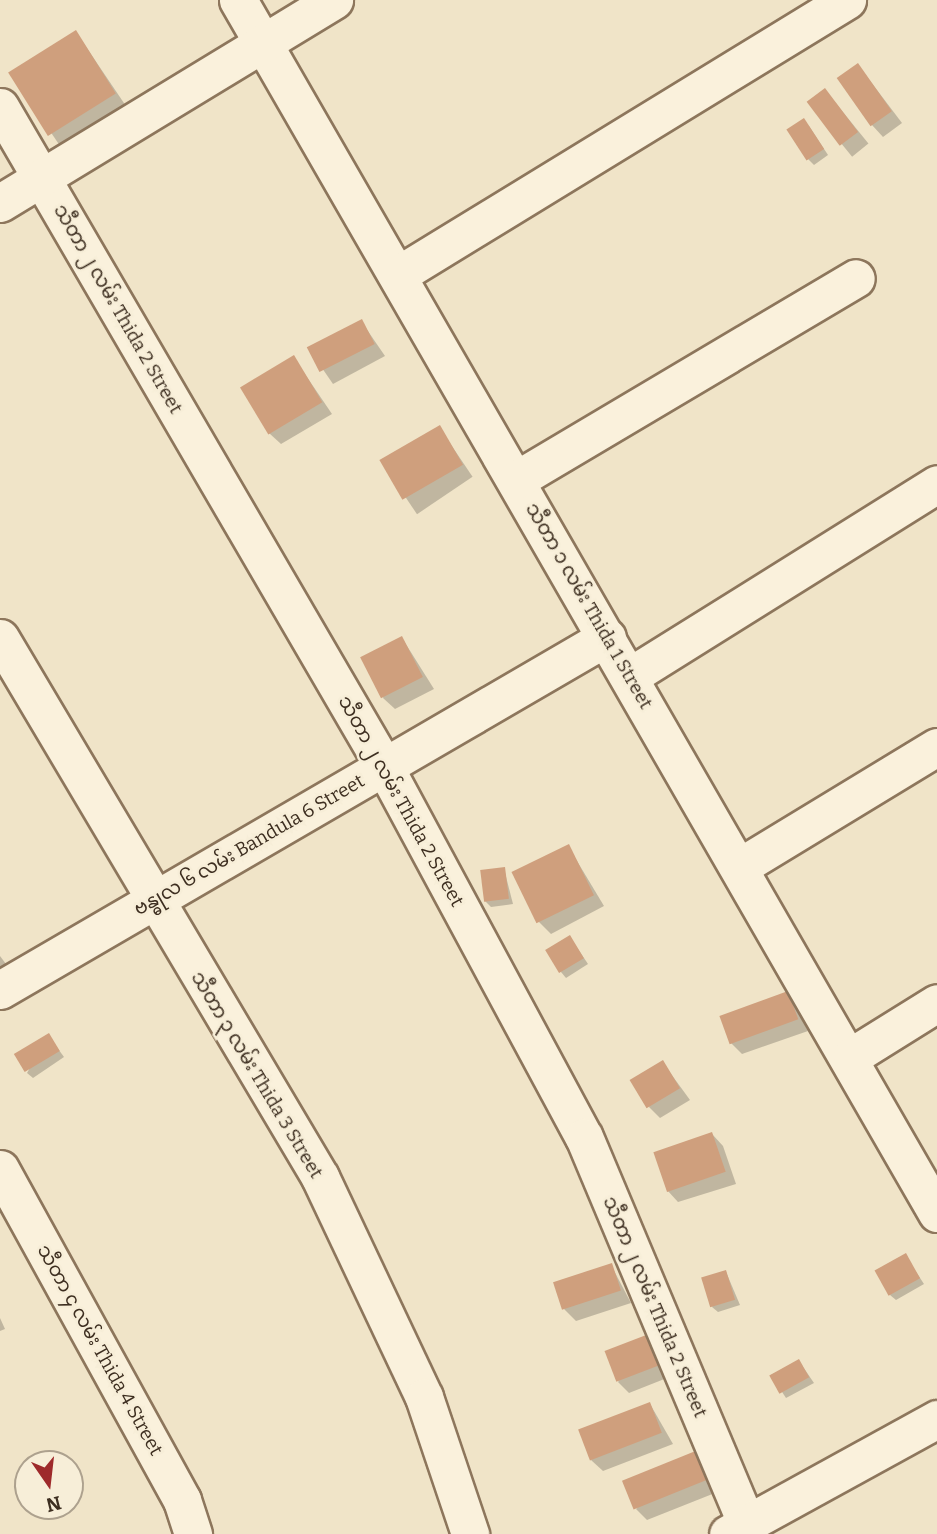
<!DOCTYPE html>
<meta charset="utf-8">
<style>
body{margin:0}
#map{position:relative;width:937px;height:1534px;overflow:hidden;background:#f0e4c8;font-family:Bitter,"Noto Sans Myanmar",serif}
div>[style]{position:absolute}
.shadow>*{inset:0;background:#0003;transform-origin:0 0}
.building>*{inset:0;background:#cf9f7d;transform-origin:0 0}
.roads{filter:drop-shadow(2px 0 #8d765c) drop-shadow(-2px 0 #8d765c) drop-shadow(0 2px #8d765c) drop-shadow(0 -2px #8d765c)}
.street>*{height:37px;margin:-18.5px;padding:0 18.5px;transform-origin:18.5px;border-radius:18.5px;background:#faf1dc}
span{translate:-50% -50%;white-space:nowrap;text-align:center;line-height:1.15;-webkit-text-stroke:5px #f7eed8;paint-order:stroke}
.street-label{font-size:19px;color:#3d2e20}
.north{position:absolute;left:14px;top:1450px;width:70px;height:70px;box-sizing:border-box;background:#f7eed8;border:2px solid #ada18e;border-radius:50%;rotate:166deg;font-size:19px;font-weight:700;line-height:28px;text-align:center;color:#3d2e20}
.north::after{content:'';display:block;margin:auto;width:24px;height:32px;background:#9e2a2b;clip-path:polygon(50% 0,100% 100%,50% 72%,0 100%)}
</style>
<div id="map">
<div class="shadow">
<i style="left:76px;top:32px;width:89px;height:77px;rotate:56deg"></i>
<i style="clip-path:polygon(858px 65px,902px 123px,883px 137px,872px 125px)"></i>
<i style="left:825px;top:90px;width:69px;height:21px;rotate:51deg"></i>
<i style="clip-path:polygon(809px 126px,828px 155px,814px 165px,808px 159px)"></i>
<i style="clip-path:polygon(361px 321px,385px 356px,333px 384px,309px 349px)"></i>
<i style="clip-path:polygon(294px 358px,332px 414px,281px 444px,269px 433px)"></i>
<i style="left:439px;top:427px;width:60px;height:67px;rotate:56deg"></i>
<i style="clip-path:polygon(402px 638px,434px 689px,395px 709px,383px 698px)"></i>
<i style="clip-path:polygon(568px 846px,604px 906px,551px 934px,539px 922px)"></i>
<i style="clip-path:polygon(504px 869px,513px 904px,491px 907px,485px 901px)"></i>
<i style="clip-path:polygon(570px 937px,588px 964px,566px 978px,561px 972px)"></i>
<i style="clip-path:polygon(0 956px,6px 964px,0 968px)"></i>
<i style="clip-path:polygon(788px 993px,808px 1031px,742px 1054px,731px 1043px)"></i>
<i style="clip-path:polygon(48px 1035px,64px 1057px,33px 1078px,27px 1073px)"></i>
<i style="clip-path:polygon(663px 1063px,690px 1100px,660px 1118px,649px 1107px)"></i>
<i style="clip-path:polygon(712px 1134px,723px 1146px,736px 1184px,678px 1202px,667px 1190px,655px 1153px)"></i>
<i style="clip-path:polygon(905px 1255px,924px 1284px,896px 1300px,890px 1295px)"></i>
<i style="clip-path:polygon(611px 1265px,631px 1303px,576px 1321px,564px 1309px)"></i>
<i style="clip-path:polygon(726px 1272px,740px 1305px,718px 1312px,712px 1307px)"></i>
<i style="clip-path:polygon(0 1318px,5px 1329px,0 1331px)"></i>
<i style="clip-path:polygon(654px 1334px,677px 1374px,629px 1393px,618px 1382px)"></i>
<i style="clip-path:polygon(799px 1361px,814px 1383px,786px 1398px,771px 1375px)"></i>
<i style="clip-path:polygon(650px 1404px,673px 1444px,603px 1471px,591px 1460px)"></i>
<i style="clip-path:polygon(698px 1452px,720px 1491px,647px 1520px,636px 1509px)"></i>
</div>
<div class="building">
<i style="left:76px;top:30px;width:75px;height:80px;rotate:58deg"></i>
<i style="left:858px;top:63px;width:59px;height:26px;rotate:55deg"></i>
<i style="left:825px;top:88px;width:55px;height:23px;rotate:53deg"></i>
<i style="left:804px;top:118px;width:37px;height:21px;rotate:57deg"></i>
<i style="left:362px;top:319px;width:28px;height:62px;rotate:63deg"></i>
<i style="left:294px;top:355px;width:55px;height:63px;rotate:59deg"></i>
<i style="left:440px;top:425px;width:46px;height:70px;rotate:60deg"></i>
<i style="left:402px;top:636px;width:46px;height:47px;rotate:63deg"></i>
<i style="left:569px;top:844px;width:57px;height:64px;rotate:64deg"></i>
<i style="left:505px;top:867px;width:32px;height:25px;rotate:83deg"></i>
<i style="left:570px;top:935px;width:27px;height:29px;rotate:59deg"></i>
<i style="left:788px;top:991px;width:30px;height:73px;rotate:70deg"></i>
<i style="left:49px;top:1033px;width:21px;height:41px;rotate:59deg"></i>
<i style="left:663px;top:1060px;width:33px;height:39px;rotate:59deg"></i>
<i style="left:712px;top:1132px;width:42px;height:62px;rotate:71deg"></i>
<i style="left:906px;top:1253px;width:29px;height:36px;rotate:61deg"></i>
<i style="left:612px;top:1263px;width:29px;height:62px;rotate:72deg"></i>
<i style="left:726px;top:1270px;width:31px;height:26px;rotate:73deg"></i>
<i style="left:654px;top:1332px;width:33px;height:53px;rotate:69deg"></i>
<i style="left:799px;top:1359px;width:21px;height:34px;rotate:61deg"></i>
<i style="left:650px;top:1402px;width:33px;height:77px;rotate:69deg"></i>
<i style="left:698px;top:1450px;width:31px;height:82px;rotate:68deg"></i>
</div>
<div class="roads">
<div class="street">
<i style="left:238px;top:0;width:1400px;rotate:60.05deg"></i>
<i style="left:0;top:107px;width:763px;rotate:59.77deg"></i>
<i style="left:384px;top:766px;width:421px;rotate:61.7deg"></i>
<i style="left:584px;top:1137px;width:419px;rotate:67.2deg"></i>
<i style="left:0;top:203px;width:391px;rotate:-31.3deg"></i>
<i style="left:401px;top:273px;width:523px;rotate:-31.47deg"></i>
<i style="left:516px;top:480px;width:395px;rotate:-30.7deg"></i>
<i style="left:0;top:638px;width:627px;rotate:59.3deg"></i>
<i style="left:320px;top:1177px;width:243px;rotate:64.7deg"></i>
<i style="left:424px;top:1397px;width:145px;rotate:71.4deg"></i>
<i style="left:630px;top:676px;width:362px;rotate:-32deg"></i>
<i style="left:741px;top:866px;width:229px;rotate:-31.3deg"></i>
<i style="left:0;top:990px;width:702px;rotate:-30.18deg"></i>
<i style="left:852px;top:1056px;width:100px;rotate:-31.9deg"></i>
<i style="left:0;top:1169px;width:378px;rotate:61.2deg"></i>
<i style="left:182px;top:1500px;width:36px;rotate:72deg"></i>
<i style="left:728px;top:1534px;width:239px;rotate:-28.8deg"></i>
</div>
</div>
<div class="street-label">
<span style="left:118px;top:309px;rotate:60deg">သီတာ ၂ လမ်း Thida 2 Street</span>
<span style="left:589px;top:606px;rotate:60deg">သီတာ ၁ လမ်း Thida 1 Street</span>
<span style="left:401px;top:801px;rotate:61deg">သီတာ ၂ လမ်း Thida 2 Street</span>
<span style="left:249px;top:845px;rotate:-30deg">ဗန္ဓုလ ၆ လမ်း Bandula 6 Street</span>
<span style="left:257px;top:1075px;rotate:59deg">သီတာ ၃ လမ်း Thida 3 Street</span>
<span style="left:655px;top:1307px;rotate:67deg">သီတာ ၂ လမ်း Thida 2 Street</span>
<span style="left:100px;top:1350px;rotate:61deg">သီတာ ၄ လမ်း Thida 4 Street</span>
</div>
<div class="north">N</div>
</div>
